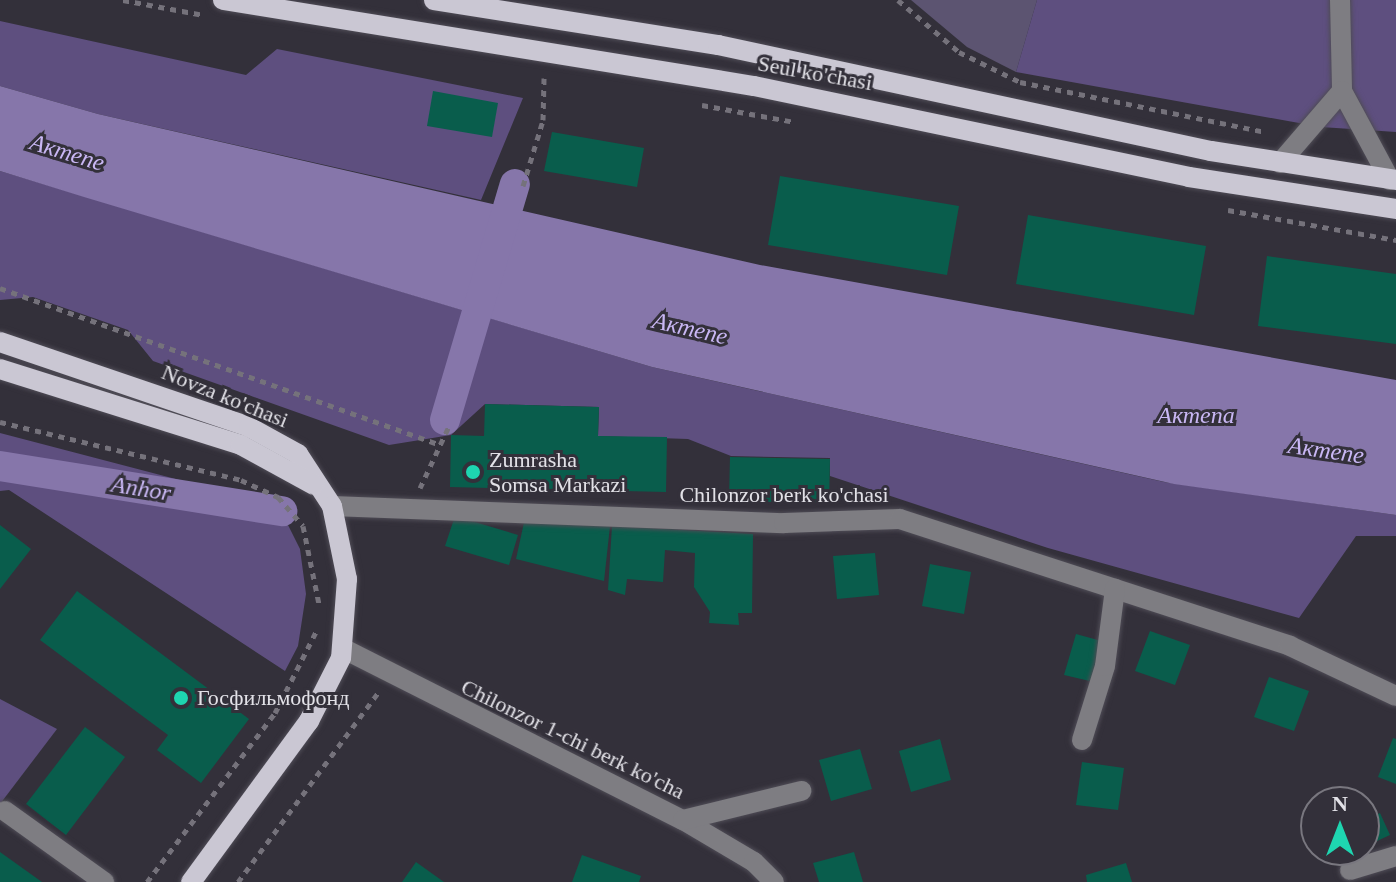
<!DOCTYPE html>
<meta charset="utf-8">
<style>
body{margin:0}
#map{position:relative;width:1396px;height:882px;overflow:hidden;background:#33303a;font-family:Georgia,serif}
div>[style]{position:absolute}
.green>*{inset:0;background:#5c5471}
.forest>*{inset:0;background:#5e4f7f}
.water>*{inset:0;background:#8676aa}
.canal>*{height:30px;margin:-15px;padding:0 15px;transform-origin:15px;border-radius:15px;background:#8676aa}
.building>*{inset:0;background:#095d4c}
.path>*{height:5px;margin-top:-2.5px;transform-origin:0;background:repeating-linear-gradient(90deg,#75727b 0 6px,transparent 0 12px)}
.roads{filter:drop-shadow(0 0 2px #4f4c56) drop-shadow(0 0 2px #4f4c56)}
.minor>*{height:20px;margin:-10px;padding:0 10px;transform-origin:10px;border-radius:10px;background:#7e7d82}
.major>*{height:20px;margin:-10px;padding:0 10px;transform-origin:10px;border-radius:10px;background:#cac7d3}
.dots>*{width:22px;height:22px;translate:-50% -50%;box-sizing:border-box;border:4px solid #33303a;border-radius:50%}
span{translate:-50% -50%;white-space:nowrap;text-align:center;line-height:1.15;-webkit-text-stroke:6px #33303a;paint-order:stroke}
.street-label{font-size:22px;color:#e2e1e7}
.poi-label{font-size:22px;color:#e2e1e7}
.left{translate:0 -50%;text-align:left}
.water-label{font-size:24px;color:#c9b7f4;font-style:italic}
.north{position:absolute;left:1300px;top:786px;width:80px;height:80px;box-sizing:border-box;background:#33303a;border:2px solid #79777f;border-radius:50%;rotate:0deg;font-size:22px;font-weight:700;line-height:32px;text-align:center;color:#e2e1e7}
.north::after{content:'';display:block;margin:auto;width:28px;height:36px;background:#1ed5b0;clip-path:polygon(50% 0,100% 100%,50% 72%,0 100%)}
</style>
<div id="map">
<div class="green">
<i style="clip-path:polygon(911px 0,1037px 0,1016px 72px,967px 47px)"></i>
</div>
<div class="forest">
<i style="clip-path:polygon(1037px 0,1396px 0,1396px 132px,1321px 127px,1016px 72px)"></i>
<i style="clip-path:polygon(0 21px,246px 75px,277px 49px,523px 98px,481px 200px,98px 114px,0 86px)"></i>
<i style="clip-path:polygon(0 171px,652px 367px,1164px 482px,1396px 515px,1396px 536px,1356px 536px,1299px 618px,1048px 548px,830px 476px,830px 458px,731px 456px,688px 439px,598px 436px,599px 407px,485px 404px,451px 435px,389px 445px,153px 361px,128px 330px,33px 297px,0 300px)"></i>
<i style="clip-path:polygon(0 433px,267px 503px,283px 515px,300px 549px,306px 594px,298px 646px,285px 671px,9px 490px,0 491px)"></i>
<i style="clip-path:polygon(0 699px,57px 729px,0 804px)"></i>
</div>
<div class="water">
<i style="clip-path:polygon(0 86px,98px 114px,760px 265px,1396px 380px,1396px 515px,1174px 484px,652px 367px,84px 197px,0 171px)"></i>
</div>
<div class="canal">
<i style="left:445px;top:420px;width:246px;rotate:-73.5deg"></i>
<i style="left:0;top:466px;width:286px;rotate:9.1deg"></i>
</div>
<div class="building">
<i style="clip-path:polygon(433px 91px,498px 103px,492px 137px,427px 126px)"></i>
<i style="clip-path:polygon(552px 132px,644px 148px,637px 187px,544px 171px)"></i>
<i style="clip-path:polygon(780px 176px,959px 206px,947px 275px,768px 245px)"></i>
<i style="clip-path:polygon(1028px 215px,1206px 246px,1194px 315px,1016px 284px)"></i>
<i style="clip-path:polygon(1267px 256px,1396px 274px,1396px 344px,1258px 326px)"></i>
<i style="clip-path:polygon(485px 404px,599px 407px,598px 436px,667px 437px,666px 492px,450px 487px,451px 435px,484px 436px)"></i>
<i style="clip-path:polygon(730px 457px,830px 459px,829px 503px,729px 501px)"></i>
<i style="clip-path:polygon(455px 516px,518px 535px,509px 565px,445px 546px)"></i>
<i style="clip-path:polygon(525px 518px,610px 526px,604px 581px,516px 559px)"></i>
<i style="clip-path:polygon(0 525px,31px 549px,0 589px)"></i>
<i style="clip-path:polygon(612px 526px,753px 534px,752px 613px,738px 613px,739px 625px,709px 623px,710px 612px,694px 587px,695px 553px,665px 550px,663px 582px,627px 579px,625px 595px,608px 590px)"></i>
<i style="clip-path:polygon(875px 553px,879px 595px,837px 599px,833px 556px)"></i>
<i style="clip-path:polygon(930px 564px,971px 572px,964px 614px,922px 606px)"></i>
<i style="clip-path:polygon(77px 591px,249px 719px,201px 783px,157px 750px,168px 735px,40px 640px)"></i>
<i style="clip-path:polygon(1150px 631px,1190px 645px,1175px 685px,1135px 671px)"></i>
<i style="clip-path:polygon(1076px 634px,1105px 642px,1094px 682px,1064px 675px)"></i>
<i style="clip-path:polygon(1269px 677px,1309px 691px,1294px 731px,1254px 717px)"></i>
<i style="clip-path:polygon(85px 727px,125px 757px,66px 835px,26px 804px)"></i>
<i style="clip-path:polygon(1393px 738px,1396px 739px,1396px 784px,1378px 777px)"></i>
<i style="clip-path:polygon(940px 739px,951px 780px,911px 792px,899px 751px)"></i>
<i style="clip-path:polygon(860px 749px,872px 789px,831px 801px,819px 760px)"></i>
<i style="clip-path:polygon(1082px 762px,1124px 768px,1118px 810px,1076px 805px)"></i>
<i style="clip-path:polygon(1380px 813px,1390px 835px,1364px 847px,1364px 821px)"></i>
<i style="clip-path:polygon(0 852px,42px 882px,0 882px)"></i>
<i style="clip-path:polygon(854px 852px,863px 882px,819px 882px,813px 863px)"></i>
<i style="clip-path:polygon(582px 855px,641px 876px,639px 882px,572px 882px)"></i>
<i style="clip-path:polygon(416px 862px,444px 882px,402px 882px)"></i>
<i style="clip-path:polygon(1126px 863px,1132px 882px,1087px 882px,1086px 875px)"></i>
</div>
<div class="path">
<i style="left:123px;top:0;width:82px;rotate:10.5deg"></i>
<i style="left:898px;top:0;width:80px;rotate:40.4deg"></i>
<i style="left:959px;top:52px;width:68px;rotate:26.2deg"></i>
<i style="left:1020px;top:82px;width:250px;rotate:11.5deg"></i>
<i style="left:702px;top:105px;width:95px;rotate:10.4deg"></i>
<i style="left:523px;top:186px;width:69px;rotate:-73.1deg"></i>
<i style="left:543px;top:120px;width:42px;rotate:-88.6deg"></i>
<i style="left:1228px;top:210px;width:171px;rotate:10.1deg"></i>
<i style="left:0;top:288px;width:463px;rotate:19.6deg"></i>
<i style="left:0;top:422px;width:248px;rotate:13.5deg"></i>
<i style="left:241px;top:480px;width:41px;rotate:24.7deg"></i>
<i style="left:278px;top:497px;width:38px;rotate:49deg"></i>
<i style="left:303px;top:526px;width:80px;rotate:78.4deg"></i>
<i style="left:420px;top:488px;width:71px;rotate:-64.9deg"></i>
<i style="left:147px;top:882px;width:212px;rotate:-52.9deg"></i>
<i style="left:275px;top:713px;width:93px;rotate:-63.2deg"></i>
<i style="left:238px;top:882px;width:239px;rotate:-53.5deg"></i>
</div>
<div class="roads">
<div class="minor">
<i style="left:1340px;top:0;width:91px;rotate:88.7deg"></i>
<i style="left:1342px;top:91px;width:101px;rotate:61.7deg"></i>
<i style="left:1280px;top:163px;width:95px;rotate:-49.3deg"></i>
<i style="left:332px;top:506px;width:452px;rotate:2.2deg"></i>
<i style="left:784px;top:523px;width:116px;rotate:-2deg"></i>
<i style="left:900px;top:519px;width:410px;rotate:18deg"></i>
<i style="left:1290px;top:646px;width:117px;rotate:25.3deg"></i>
<i style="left:344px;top:649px;width:380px;rotate:26.8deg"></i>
<i style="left:683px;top:820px;width:82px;rotate:30.6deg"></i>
<i style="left:754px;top:862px;width:28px;rotate:45deg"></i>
<i style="left:1082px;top:740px;width:77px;rotate:-72.7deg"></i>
<i style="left:1105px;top:666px;width:78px;rotate:-82.6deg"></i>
<i style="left:5px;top:811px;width:122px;rotate:35.6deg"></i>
<i style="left:683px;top:820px;width:122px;rotate:-13.8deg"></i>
<i style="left:1350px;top:870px;width:48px;rotate:-16.9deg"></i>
</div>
<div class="major">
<i style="left:223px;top:0;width:538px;rotate:9.2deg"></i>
<i style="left:754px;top:86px;width:444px;rotate:11.8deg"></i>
<i style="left:1189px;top:177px;width:209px;rotate:8.8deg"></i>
<i style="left:434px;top:0;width:288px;rotate:9deg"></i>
<i style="left:718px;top:45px;width:504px;rotate:12.13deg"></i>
<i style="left:1211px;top:151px;width:187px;rotate:8.9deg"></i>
<i style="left:0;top:342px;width:263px;rotate:18.8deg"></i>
<i style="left:249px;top:427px;width:56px;rotate:28.9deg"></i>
<i style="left:298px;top:454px;width:62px;rotate:56.8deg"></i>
<i style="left:332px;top:506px;width:75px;rotate:78.4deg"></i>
<i style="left:347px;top:579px;width:79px;rotate:94.3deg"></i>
<i style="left:341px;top:658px;width:71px;rotate:116.9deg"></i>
<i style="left:309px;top:721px;width:200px;rotate:126.2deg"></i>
<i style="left:0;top:369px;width:253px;rotate:17.5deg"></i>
<i style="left:241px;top:445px;width:83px;rotate:28.7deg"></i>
</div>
</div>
<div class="dots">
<i style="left:473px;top:472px;background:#1ed5b0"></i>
<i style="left:181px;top:698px;background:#1ed5b0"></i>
</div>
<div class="street-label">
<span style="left:815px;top:73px;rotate:10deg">Seul ko'chasi</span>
<span style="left:225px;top:396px;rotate:22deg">Novza ko'chasi</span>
<span style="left:784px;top:495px">Chilonzor berk ko'chasi</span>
<span style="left:573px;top:739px;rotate:26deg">Chilonzor 1-chi berk ko'cha</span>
</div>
<div class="poi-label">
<span class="left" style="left:489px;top:472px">Zumrasha<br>Somsa Markazi</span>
<span class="left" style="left:197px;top:698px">Госфильмофонд</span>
</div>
<div class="water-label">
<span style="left:67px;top:153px;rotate:17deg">Актепе</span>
<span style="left:690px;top:329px;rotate:13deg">Актепе</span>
<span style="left:1196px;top:416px">Актепа</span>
<span style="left:1326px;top:451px;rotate:8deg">Актепе</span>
<span style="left:141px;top:489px;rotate:9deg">Anhor</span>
</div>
<div class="north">N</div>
</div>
